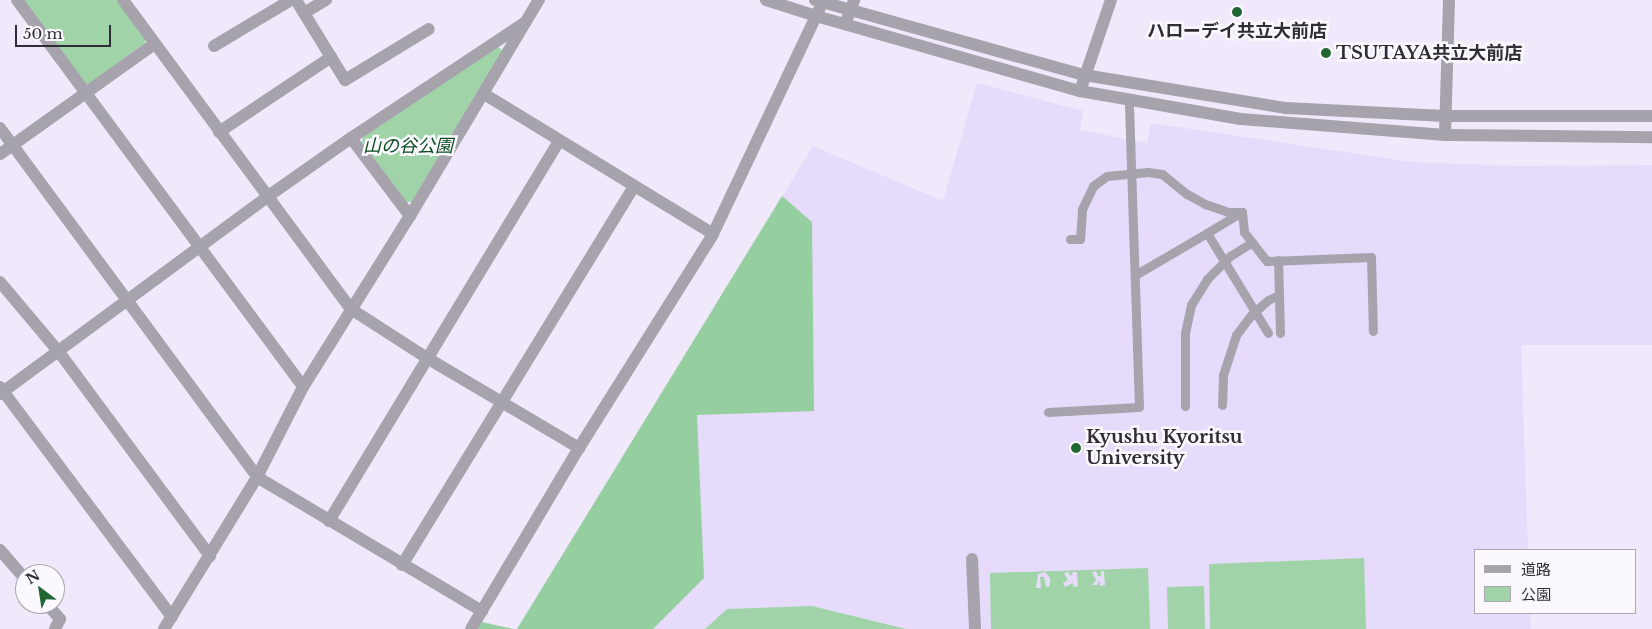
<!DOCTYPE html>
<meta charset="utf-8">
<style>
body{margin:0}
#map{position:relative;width:1652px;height:629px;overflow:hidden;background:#f0e9fc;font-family:"Libre Baskerville","Noto Sans JP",serif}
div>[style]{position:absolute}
.built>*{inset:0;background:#e6dbfa}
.green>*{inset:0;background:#a0d4a8}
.forest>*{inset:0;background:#96cf9f}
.pedestrian>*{height:9px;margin:-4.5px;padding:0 4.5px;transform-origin:4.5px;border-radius:4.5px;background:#a6a3ad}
.minor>*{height:12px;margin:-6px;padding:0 6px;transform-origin:6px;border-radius:6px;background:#a6a3ad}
.tertiary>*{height:12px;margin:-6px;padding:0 6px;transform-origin:6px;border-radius:6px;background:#a6a3ad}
.dots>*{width:14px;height:14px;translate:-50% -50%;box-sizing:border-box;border:2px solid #fbf9fe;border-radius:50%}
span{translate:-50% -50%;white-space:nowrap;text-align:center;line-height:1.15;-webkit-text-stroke:5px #fbf9fe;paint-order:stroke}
.poi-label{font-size:18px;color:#302d36;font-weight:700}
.left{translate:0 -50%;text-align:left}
.park-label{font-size:18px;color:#094b1f;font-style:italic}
.legend{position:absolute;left:1474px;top:549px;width:162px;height:65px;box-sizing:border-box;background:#fbf9fe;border:1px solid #aaa7ae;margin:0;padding:6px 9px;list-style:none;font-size:15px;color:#302d36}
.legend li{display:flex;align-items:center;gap:10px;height:25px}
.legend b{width:25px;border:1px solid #aaa7ae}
.north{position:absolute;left:15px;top:564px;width:50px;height:50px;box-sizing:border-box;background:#fbf9fe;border:1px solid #aaa7ae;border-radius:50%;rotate:329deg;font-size:14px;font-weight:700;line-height:20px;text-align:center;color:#302d36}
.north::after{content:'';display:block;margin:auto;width:18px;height:22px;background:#206733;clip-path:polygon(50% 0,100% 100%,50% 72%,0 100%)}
.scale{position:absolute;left:15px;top:25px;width:96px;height:22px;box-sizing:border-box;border:2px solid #302d36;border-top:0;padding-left:6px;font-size:15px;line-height:18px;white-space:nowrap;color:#302d36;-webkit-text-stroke:4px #fbf9fe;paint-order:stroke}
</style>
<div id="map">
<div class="built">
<i style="clip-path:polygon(977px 83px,1083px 111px,1080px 130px,1147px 143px,1151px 123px,1412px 162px,1515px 166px,1652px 165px,1652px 345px,1521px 345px,1528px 550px,1476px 550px,1476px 613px,1530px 613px,1531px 629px,517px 629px,813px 146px,943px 201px)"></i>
</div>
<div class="green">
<i style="clip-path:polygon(23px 0,117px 0,145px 39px,145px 43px,87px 85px)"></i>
<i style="clip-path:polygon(497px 46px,502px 50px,412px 202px,405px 202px,362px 143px,363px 136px)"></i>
<i style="clip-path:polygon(1364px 558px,1366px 629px,1210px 629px,1209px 564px)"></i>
<i style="clip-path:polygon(evenodd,1148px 568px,1150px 629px,991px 629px,990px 573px,1148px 568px,1096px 571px,1098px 576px,1101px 576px,1101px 571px,1104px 571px,1105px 585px,1100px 586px,1100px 581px,1097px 585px,1092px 585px,1096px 580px,1092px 572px,1096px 571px,1148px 568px,1045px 572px,1050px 578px,1050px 586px,1046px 587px,1044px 577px,1040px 577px,1041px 588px,1036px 588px,1038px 574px,1045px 572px,1148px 568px,1068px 572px,1071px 576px,1073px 572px,1077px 572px,1078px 586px,1073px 587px,1073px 583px,1065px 587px,1063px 583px,1068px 580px,1064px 573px,1068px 572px)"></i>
<i style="clip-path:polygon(1204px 586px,1205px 629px,1168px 629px,1167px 587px)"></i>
<i style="clip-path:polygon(812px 606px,906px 629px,705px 629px,727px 609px)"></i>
</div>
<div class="forest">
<i style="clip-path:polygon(782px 196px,812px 222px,814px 411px,697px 415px,704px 578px,653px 629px,517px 629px)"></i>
<i style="clip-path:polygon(482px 622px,514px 629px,478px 629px)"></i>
</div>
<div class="pedestrian">
<i style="left:1240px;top:213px;width:39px;rotate:149deg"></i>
<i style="left:1207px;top:233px;width:117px;rotate:58.6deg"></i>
<i style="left:1070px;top:239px;width:10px"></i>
<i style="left:1080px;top:239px;width:30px;rotate:-86deg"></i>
<i style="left:1082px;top:209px;width:25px;rotate:-64deg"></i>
<i style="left:1093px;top:186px;width:17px;rotate:-36deg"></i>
<i style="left:1107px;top:176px;width:41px;rotate:-5.6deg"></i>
<i style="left:1148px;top:172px;width:14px;rotate:8deg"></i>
<i style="left:1162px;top:174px;width:32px;rotate:39deg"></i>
<i style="left:1187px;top:194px;width:21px;rotate:29deg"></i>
<i style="left:1205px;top:204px;width:24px;rotate:19deg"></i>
<i style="left:1228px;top:212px;width:14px"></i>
<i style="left:1242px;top:212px;width:20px;rotate:84deg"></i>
<i style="left:1244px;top:232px;width:37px;rotate:52deg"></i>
<i style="left:1267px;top:261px;width:104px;rotate:-2.2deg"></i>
<i style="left:1371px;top:257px;width:74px;rotate:88.5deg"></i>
<i style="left:1278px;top:260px;width:73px;rotate:88.4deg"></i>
<i style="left:1135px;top:275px;width:83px;rotate:-30.3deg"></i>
<i style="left:1222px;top:405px;width:30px;rotate:-88deg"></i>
<i style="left:1223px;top:375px;width:42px;rotate:-72deg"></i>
<i style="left:1236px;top:335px;width:26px;rotate:-53deg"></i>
<i style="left:1252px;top:314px;width:21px;rotate:-41deg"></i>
<i style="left:1268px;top:300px;width:12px;rotate:-24deg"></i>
<i style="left:1185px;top:406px;width:73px;rotate:-90deg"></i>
<i style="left:1185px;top:333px;width:29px;rotate:-78deg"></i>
<i style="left:1191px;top:305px;width:31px;rotate:-58deg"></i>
<i style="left:1207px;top:279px;width:33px;rotate:-45deg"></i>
<i style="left:1230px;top:256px;width:26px;rotate:-32deg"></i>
<i style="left:1048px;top:412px;width:91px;rotate:-3.1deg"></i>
<i style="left:1139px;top:407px;width:308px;rotate:-91.9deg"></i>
</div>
<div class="minor">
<i style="left:17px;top:0;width:481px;rotate:53.5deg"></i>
<i style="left:123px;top:0;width:384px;rotate:53.6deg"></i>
<i style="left:351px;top:309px;width:90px;rotate:32.8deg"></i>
<i style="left:427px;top:358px;width:177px;rotate:30.6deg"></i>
<i style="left:296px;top:0;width:94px;rotate:58.5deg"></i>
<i style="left:345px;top:80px;width:98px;rotate:-31.3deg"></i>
<i style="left:304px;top:13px;width:26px;rotate:-31deg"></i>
<i style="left:845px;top:24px;width:26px;rotate:-69deg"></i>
<i style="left:214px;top:46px;width:90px;rotate:-30.9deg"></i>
<i style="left:1080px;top:91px;width:96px;rotate:-71.2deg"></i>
<i style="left:484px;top:94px;width:268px;rotate:31.4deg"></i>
<i style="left:0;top:128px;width:433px;rotate:53.6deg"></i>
<i style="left:257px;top:477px;width:262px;rotate:30.8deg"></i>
<i style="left:219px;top:132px;width:135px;rotate:-33.8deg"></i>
<i style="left:1445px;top:135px;width:135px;rotate:-88.3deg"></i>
<i style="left:351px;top:138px;width:98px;rotate:52.9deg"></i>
<i style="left:0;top:154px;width:189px;rotate:-35.5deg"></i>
<i style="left:0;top:282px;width:92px;rotate:49.9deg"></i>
<i style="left:59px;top:352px;width:254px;rotate:53.5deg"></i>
<i style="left:0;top:387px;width:287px;rotate:53.2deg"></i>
<i style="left:0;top:394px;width:332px;rotate:-36.4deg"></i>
<i style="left:267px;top:197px;width:103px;rotate:-35.1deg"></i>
<i style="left:351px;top:138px;width:208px;rotate:-33.6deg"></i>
<i style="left:329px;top:521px;width:444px;rotate:-58.8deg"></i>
<i style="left:0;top:550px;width:38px;rotate:49deg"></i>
<i style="left:972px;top:559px;width:70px;rotate:87.5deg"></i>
<i style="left:402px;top:565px;width:444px;rotate:-58.5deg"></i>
<i style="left:47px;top:604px;width:20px;rotate:49deg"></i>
<i style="left:60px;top:619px;width:11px;rotate:117deg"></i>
<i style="left:164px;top:629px;width:178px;rotate:-58.5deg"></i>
<i style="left:257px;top:477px;width:101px;rotate:-62.9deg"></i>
<i style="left:303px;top:387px;width:202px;rotate:-58deg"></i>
<i style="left:410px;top:216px;width:252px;rotate:-59.2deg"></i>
<i style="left:471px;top:629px;width:211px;rotate:-59.2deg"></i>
<i style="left:579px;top:448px;width:252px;rotate:-57.9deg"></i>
<i style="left:713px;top:234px;width:255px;rotate:-64.7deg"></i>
</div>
<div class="tertiary">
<i style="left:766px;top:0;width:52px;rotate:17.7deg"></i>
<i style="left:816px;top:16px;width:274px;rotate:15.9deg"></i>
<i style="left:1080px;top:91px;width:163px;rotate:9.9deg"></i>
<i style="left:1241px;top:119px;width:205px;rotate:4.5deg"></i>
<i style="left:1445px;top:135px;width:207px;rotate:0.6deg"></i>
<i style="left:815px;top:0;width:279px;rotate:15.6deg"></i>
<i style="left:1084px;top:75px;width:205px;rotate:9.3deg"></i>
<i style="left:1286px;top:108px;width:159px;rotate:2.9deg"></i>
<i style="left:1445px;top:116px;width:207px"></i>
</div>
<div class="dots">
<i style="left:1237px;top:12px;background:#206733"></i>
<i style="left:1326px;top:53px;background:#206733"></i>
<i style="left:1076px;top:448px;background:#206733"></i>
</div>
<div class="poi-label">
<span style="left:1237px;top:31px">ハローデイ共立大前店</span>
<span class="left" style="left:1336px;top:53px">TSUTAYA共立大前店</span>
<span class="left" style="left:1086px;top:448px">Kyushu Kyoritsu<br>University</span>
</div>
<div class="park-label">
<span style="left:408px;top:146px">山の谷公園</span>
</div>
<ul class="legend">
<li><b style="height:6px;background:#a6a3ad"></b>道路</li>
<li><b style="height:14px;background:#a0d4a8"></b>公園</li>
</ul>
<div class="north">N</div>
<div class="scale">50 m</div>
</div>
